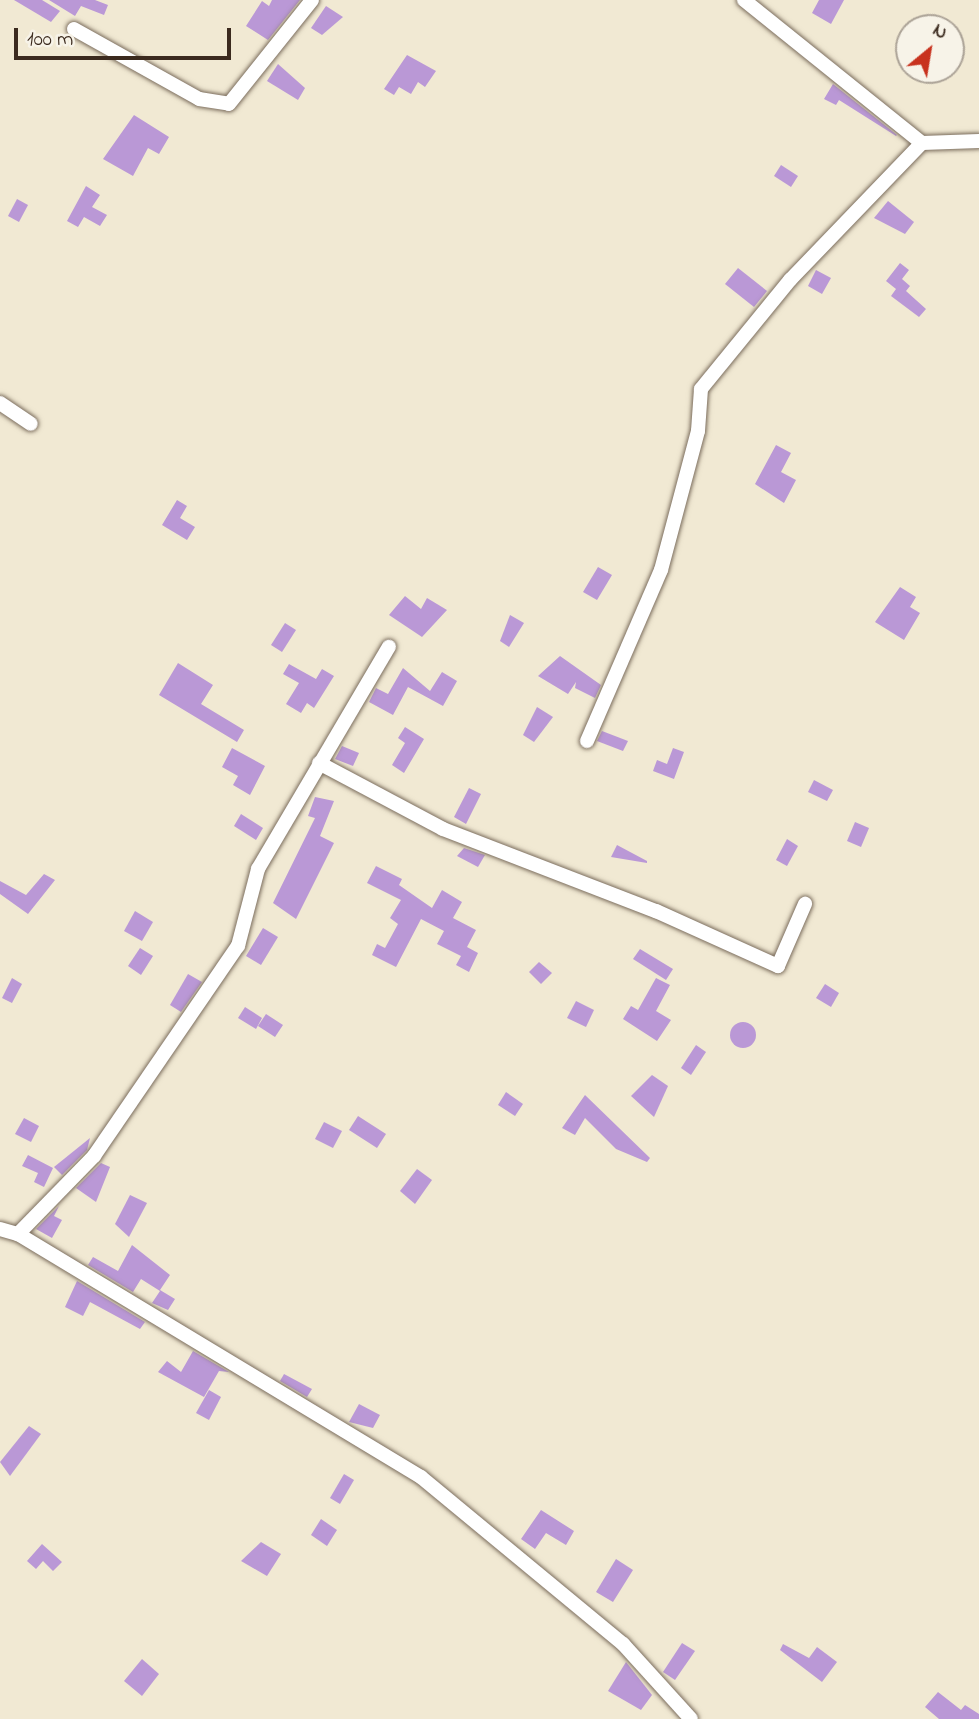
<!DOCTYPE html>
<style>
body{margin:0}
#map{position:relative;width:979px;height:1719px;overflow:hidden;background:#f1e9d3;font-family:"Indie Flower",sans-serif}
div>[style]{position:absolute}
.building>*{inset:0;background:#ba98d6}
.round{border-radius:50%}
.roads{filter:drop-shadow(0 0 2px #7b6d5d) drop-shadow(0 0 2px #7b6d5d)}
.minor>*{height:14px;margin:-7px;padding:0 7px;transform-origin:7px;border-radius:7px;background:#fff}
span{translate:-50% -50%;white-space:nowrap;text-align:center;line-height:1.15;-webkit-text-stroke:5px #f7f3e8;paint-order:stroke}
.north{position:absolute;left:895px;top:14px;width:70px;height:70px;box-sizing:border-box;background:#f7f3e8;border:2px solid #aca397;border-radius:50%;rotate:30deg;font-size:19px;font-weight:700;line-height:28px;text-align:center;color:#3b2a1e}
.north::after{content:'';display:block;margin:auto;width:24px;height:32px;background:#c8321e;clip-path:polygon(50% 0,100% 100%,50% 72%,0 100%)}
.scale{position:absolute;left:14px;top:28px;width:217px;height:32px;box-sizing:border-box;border:4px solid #3b2a1e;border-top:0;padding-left:9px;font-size:21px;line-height:24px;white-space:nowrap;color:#3b2a1e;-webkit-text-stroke:5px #f7f3e8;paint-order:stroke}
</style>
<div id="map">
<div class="building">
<i style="clip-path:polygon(14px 0,42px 0,60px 11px,51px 22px)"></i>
<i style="clip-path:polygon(49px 0,95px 0,108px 5px,104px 15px,81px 6px,75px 16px)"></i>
<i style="clip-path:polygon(272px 0,300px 0,268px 40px,246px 26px,262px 1px,269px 6px)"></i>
<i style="clip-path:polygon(819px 0,844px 0,831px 24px,812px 13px)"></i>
<i style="clip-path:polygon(326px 6px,343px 17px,322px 35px,311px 28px)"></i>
<i style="clip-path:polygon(407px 55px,436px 71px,425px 87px,418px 82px,411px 94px,399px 87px,394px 95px,384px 89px)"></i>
<i style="clip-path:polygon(278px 64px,305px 88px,298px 100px,267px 81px)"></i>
<i style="clip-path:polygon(833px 84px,897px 135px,896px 136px,839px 100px,836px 105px,824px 99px)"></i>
<i style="clip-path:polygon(134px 115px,169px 137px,159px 154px,148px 148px,133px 176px,103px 159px)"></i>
<i style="clip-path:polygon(781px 165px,798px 176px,791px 187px,774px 176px)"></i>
<i style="clip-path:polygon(86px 186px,100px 195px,92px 207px,107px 215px,100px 226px,84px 217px,78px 227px,67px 221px)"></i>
<i style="clip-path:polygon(17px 199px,28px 205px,19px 222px,8px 216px)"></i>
<i style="clip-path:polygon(888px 201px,914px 222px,905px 234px,874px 218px)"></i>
<i style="clip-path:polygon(900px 263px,909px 270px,902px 279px,910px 286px,906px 291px,926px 309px,919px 317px,891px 296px,896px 289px,886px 281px)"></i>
<i style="clip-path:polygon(738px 268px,767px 291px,754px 307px,725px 284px)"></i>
<i style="clip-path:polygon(816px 270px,831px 278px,822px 294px,808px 286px)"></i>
<i style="clip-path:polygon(776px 445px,791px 453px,781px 472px,796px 480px,784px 503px,755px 484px)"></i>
<i style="clip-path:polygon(177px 500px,187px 506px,180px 518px,195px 527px,187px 540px,162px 525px)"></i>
<i style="clip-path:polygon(598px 567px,612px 575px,597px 600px,583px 592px)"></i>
<i style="clip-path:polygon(900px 587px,916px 597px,910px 607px,920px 613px,904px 640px,875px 622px)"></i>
<i style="clip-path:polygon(405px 596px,421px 609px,427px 598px,447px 610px,422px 637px,389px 615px)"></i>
<i style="clip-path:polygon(510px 615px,524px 623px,509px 647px,500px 641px)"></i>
<i style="clip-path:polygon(285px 623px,296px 630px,282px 652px,271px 645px)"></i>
<i style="clip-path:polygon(560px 656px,601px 685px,595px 698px,575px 688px,576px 682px,568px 694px,538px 676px)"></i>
<i style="clip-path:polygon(178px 663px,213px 685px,201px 704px,244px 730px,237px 742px,159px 695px)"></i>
<i style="clip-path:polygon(289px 664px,316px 679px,322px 669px,334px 676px,314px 708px,307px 703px,301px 713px,286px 704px,299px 683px,283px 674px)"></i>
<i style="clip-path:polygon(403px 668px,430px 691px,442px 672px,457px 681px,443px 706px,408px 687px,393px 715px,369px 702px,376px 688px,388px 694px)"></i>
<i style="clip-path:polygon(537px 707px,553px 717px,534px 742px,523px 735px)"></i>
<i style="clip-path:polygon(405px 727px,424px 739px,404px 773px,392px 765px,405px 743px,398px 738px)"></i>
<i style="clip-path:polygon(602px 731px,628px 741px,623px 751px,597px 741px)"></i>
<i style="clip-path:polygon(342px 746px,359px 753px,353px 766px,335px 759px)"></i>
<i style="clip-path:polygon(232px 748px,265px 766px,250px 795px,233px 785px,238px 776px,222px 767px)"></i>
<i style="clip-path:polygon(673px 748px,684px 752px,674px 779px,653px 771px,657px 760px,667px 764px)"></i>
<i style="clip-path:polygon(814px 780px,833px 790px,827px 801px,808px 792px)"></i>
<i style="clip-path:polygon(469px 788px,481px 794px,466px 824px,454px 817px)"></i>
<i style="clip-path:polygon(315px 797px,334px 801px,320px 836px,334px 843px,296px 919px,273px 903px,315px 818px,308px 816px)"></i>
<i style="clip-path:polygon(241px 814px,263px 828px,256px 840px,234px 826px)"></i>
<i style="clip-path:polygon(855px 822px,869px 828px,861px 847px,847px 841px)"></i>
<i style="clip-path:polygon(787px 839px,798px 846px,787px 866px,776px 860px)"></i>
<i style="clip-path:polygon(617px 845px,647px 861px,647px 863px,611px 857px)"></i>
<i style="clip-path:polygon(464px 848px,485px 855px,478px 867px,457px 856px)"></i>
<i style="clip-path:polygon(376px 866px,402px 879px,399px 885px,432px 908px,442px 890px,462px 902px,453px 918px,476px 930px,467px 947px,478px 953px,469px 972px,456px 965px,461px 956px,437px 944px,444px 931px,421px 919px,396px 967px,372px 955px,377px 944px,385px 948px,398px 924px,390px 918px,401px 900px,367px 883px)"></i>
<i style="clip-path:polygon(44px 874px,55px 880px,28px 914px,0 894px,0 881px,26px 895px)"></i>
<i style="clip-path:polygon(135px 911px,153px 922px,142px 941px,124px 931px)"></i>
<i style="clip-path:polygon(263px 928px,278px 937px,261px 965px,246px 956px)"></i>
<i style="clip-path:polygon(140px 948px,153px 956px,141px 975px,128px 966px)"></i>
<i style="clip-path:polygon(640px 949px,673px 969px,666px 980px,633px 959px)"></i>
<i style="clip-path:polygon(539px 962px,552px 973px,541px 984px,529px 972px)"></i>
<i style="clip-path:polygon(188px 974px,202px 982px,181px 1012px,170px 1005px)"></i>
<i style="clip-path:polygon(12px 978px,22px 984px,12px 1003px,2px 998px)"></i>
<i style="clip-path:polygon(656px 978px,670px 985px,656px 1011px,671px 1020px,657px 1041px,623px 1019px,631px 1006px,638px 1010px)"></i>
<i style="clip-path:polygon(825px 984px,839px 993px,831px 1007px,816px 998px)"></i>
<i style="clip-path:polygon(576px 1001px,594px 1010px,586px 1027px,567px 1018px)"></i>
<i style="clip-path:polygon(245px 1007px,262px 1018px,256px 1029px,238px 1018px)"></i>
<i style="clip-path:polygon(266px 1014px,283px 1025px,275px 1037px,258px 1026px)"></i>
<i class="round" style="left:730px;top:1022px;width:26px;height:26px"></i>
<i style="clip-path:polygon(696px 1045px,706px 1052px,691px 1075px,681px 1068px)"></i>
<i style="clip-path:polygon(652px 1075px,668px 1086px,654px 1117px,631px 1096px)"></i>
<i style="clip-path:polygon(506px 1092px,523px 1104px,515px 1116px,498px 1105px)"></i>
<i style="clip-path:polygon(585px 1095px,650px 1158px,647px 1162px,616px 1149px,585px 1118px,575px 1135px,562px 1128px)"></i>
<i style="clip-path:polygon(358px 1116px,386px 1134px,377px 1148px,349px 1130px)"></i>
<i style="clip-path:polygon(24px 1118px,39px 1126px,31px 1142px,15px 1134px)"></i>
<i style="clip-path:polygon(324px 1122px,342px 1131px,333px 1148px,315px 1139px)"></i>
<i style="clip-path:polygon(90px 1138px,87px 1150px,62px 1175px,54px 1167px)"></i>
<i style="clip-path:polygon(28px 1155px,53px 1168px,44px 1187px,34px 1182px,38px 1173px,22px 1166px)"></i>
<i style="clip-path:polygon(101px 1163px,110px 1167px,96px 1202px,76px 1188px)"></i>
<i style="clip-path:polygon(417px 1169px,432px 1180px,415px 1204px,400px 1191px)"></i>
<i style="clip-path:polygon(130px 1195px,147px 1203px,129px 1237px,115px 1224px)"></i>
<i style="clip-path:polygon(59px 1206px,54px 1216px,62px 1220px,52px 1238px,36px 1229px)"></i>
<i style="clip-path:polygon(132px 1245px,170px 1275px,160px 1290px,175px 1299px,168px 1310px,152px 1303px,160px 1291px,141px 1279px,133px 1292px,88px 1265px,93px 1257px,118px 1271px)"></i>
<i style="clip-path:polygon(77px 1281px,145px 1322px,140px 1329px,90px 1302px,83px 1316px,65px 1307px)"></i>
<i style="clip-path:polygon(193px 1351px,229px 1372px,219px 1371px,204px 1397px,158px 1372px,167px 1361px,181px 1372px)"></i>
<i style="clip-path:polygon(284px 1374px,312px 1389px,307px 1397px,280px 1381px)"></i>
<i style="clip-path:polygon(209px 1390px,221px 1397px,209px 1420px,196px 1413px)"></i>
<i style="clip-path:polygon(359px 1404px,380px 1415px,373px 1428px,349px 1422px)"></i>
<i style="clip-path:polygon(29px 1426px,41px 1434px,10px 1476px,0 1462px)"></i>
<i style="clip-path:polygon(344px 1474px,354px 1480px,340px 1504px,330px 1498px)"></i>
<i style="clip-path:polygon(541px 1510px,574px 1531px,566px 1545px,546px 1533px,535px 1549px,521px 1539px)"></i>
<i style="clip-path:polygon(321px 1519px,337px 1530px,327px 1546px,311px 1535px)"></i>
<i style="clip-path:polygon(261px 1542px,281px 1554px,267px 1576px,241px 1561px)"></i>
<i style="clip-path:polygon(42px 1544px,62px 1562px,53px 1571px,43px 1561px,36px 1569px,27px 1561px)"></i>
<i style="clip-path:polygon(616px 1559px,633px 1570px,613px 1602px,596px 1592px)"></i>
<i style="clip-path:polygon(682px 1643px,695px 1651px,675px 1680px,663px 1672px)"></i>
<i style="clip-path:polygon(783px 1644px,809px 1658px,817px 1647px,837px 1662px,822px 1682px,780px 1650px)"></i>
<i style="clip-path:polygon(142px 1659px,159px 1674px,142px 1696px,124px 1681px)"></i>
<i style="clip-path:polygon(626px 1662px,652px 1695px,641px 1710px,608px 1691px)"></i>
<i style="clip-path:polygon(938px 1692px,961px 1710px,965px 1705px,979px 1714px,979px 1719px,939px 1719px,925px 1707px)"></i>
</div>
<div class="roads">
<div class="minor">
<i style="left:744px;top:0;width:228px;rotate:38.8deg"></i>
<i style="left:74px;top:29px;width:143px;rotate:29.2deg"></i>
<i style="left:199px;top:99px;width:30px;rotate:9deg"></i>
<i style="left:229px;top:104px;width:133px;rotate:-51.4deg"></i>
<i style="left:0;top:403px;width:37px;rotate:34deg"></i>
<i style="left:587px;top:741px;width:186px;rotate:-66.6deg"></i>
<i style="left:661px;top:570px;width:144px;rotate:-75.1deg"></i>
<i style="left:698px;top:431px;width:42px;rotate:-85.9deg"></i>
<i style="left:701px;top:389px;width:141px;rotate:-50.8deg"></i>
<i style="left:790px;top:280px;width:190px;rotate:-46.1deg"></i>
<i style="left:922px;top:143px;width:57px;rotate:-2deg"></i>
<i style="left:319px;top:763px;width:140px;rotate:28deg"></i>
<i style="left:443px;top:829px;width:228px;rotate:21.1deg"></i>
<i style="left:656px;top:911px;width:134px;rotate:24.3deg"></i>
<i style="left:778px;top:966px;width:68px;rotate:-66.5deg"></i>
<i style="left:0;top:1229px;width:19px;rotate:16deg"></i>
<i style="left:18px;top:1234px;width:471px;rotate:31.1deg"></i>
<i style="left:421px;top:1477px;width:262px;rotate:39.6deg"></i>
<i style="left:623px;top:1644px;width:101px;rotate:47.8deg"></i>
<i style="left:18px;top:1234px;width:109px;rotate:-45.7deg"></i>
<i style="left:94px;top:1156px;width:255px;rotate:-55.6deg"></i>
<i style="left:238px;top:946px;width:80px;rotate:-75.4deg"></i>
<i style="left:258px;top:869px;width:258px;rotate:-59.5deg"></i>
</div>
</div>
<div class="north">N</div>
<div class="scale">100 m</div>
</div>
